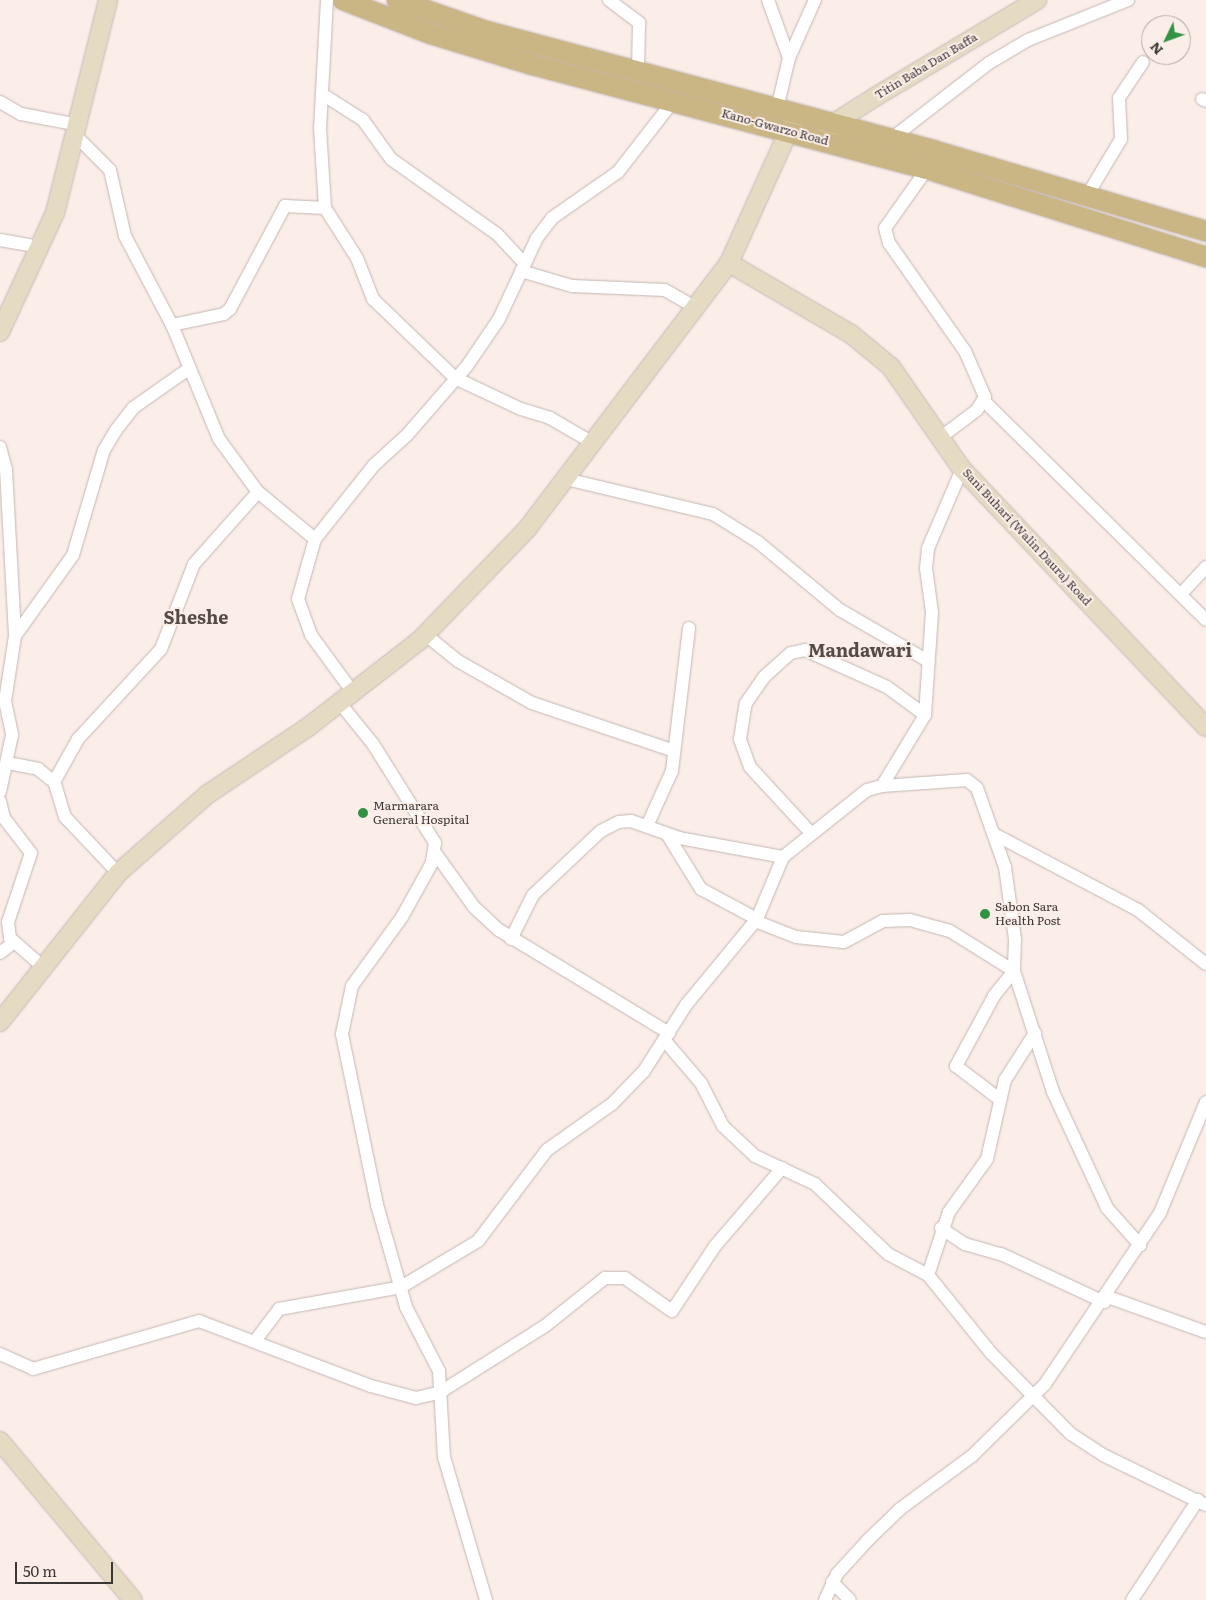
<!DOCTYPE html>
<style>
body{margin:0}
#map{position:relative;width:1206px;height:1600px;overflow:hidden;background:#fbeee9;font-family:Literata,serif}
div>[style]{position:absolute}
.roads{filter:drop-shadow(0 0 1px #c3b7b3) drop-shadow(0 0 1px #c3b7b3)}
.street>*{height:12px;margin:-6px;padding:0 6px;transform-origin:6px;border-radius:6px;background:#fff}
.secondary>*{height:18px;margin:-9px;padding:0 9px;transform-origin:9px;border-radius:9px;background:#e4dbc2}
.primary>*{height:20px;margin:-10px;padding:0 10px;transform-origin:10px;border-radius:10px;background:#cab684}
.dots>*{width:14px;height:14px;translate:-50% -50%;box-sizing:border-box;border:2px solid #fbeee9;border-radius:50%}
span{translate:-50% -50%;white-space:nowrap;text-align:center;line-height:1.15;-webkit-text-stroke:4px #fbeee9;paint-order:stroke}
.street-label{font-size:12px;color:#3c3735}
.poi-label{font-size:12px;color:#3c3735}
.left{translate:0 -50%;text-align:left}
.district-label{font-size:18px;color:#544a46;font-weight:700}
.north{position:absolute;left:1141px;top:15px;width:50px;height:50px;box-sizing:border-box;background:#fbeee9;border:1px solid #afa5a1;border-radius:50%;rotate:228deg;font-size:14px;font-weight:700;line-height:20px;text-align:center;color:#3c3735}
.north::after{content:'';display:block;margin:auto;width:18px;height:22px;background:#349245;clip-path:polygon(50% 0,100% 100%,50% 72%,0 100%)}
.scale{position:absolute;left:15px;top:1562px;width:98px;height:22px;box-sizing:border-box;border:2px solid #3c3735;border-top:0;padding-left:6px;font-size:15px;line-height:18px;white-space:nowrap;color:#3c3735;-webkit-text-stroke:4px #fbeee9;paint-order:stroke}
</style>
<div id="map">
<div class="roads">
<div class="street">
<i style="left:327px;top:0;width:128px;rotate:93.1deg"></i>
<i style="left:320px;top:128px;width:80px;rotate:86.4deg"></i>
<i style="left:325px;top:208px;width:59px;rotate:57.4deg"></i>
<i style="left:357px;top:258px;width:44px;rotate:68.7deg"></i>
<i style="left:373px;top:299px;width:114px;rotate:43.9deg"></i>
<i style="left:455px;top:378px;width:73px;rotate:25.2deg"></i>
<i style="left:521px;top:409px;width:30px;rotate:17deg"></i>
<i style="left:550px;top:418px;width:50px;rotate:30.2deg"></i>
<i style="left:609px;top:0;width:38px;rotate:37deg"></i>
<i style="left:639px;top:23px;width:47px;rotate:91.2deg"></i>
<i style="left:768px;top:0;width:62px;rotate:70.1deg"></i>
<i style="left:322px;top:94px;width:49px;rotate:32.4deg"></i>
<i style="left:363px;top:120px;width:48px;rotate:54.3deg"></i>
<i style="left:391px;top:159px;width:130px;rotate:35.3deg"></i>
<i style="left:497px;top:234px;width:40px;rotate:47deg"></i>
<i style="left:1202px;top:99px;width:4px;rotate:27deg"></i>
<i style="left:0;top:102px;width:24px;rotate:30deg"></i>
<i style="left:21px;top:114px;width:60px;rotate:10.6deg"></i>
<i style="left:777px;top:109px;width:52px;rotate:-76.8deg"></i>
<i style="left:789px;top:58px;width:64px;rotate:-65.9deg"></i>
<i style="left:77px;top:137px;width:47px;rotate:45deg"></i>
<i style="left:110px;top:170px;width:68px;rotate:77.2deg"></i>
<i style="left:125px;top:236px;width:101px;rotate:62.2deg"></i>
<i style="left:172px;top:325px;width:123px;rotate:67.6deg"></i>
<i style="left:219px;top:439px;width:66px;rotate:53.7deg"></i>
<i style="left:258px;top:492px;width:74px;rotate:39.5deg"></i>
<i style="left:315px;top:539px;width:62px;rotate:105.8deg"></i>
<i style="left:298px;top:599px;width:38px;rotate:70deg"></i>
<i style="left:311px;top:635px;width:69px;rotate:53.8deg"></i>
<i style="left:891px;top:139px;width:124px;rotate:-37.8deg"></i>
<i style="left:989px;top:63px;width:45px;rotate:-30.5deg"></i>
<i style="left:1028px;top:40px;width:108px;rotate:-21.8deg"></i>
<i style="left:927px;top:169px;width:72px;rotate:125.4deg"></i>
<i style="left:885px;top:228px;width:16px;rotate:75deg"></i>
<i style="left:889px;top:243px;width:132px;rotate:54.9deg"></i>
<i style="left:965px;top:351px;width:50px;rotate:66.5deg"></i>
<i style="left:985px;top:397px;width:15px;rotate:122deg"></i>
<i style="left:977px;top:410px;width:45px;rotate:143.1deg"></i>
<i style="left:1088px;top:194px;width:64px;rotate:-59deg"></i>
<i style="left:1121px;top:139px;width:41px;rotate:-92.8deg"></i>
<i style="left:1119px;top:98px;width:43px;rotate:-56.3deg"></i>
<i style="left:0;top:240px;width:40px;rotate:10deg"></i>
<i style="left:521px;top:271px;width:53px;rotate:16.4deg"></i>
<i style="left:572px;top:286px;width:93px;rotate:2.5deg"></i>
<i style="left:665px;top:290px;width:36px;rotate:30deg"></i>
<i style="left:172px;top:325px;width:53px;rotate:-11.9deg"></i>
<i style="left:224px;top:314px;width:8px;rotate:-40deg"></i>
<i style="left:230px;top:309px;width:117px;rotate:-61.9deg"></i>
<i style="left:285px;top:206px;width:40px;rotate:2.9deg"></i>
<i style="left:985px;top:402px;width:310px;rotate:44.6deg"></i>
<i style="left:0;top:447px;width:23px;rotate:75deg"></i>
<i style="left:6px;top:469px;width:167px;rotate:86.9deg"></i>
<i style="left:15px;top:636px;width:66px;rotate:98.7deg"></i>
<i style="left:5px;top:701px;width:35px;rotate:78deg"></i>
<i style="left:12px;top:735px;width:58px;rotate:101.9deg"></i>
<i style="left:566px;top:479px;width:151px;rotate:13.4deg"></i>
<i style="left:713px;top:514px;width:53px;rotate:31.9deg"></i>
<i style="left:758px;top:542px;width:107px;rotate:39.7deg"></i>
<i style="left:840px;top:610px;width:102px;rotate:30.1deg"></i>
<i style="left:315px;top:539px;width:95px;rotate:-51.4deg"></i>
<i style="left:374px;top:465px;width:45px;rotate:-42.3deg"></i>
<i style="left:407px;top:435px;width:91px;rotate:-49deg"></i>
<i style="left:467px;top:366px;width:57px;rotate:-55.8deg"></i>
<i style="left:499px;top:319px;width:89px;rotate:-64.9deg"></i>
<i style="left:537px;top:238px;width:25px;rotate:-53deg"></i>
<i style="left:552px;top:218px;width:80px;rotate:-34.9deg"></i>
<i style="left:618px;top:172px;width:91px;rotate:-52.1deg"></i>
<i style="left:1181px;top:594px;width:37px;rotate:-47deg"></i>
<i style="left:426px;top:635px;width:41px;rotate:39.1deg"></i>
<i style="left:458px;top:661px;width:85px;rotate:29.6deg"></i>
<i style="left:532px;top:703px;width:148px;rotate:18.6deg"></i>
<i style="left:15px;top:636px;width:100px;rotate:-54.4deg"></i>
<i style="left:73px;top:555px;width:109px;rotate:-73.6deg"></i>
<i style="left:104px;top:450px;width:23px;rotate:-59deg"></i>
<i style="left:116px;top:430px;width:28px;rotate:-52deg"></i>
<i style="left:133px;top:408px;width:66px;rotate:-35.1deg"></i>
<i style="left:339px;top:702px;width:54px;rotate:51deg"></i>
<i style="left:373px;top:744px;width:117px;rotate:57.9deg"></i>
<i style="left:435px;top:843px;width:20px;rotate:99deg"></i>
<i style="left:432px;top:863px;width:62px;rotate:119.1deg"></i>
<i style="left:402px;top:917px;width:85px;rotate:125.9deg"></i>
<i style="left:352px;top:986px;width:49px;rotate:101.8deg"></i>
<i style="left:342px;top:1034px;width:175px;rotate:78.4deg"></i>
<i style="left:377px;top:1205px;width:106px;rotate:74.1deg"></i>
<i style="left:406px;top:1307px;width:72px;rotate:62.7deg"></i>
<i style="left:439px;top:1371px;width:86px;rotate:86.7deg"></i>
<i style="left:444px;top:1457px;width:149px;rotate:73.6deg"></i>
<i style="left:8px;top:763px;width:31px;rotate:11deg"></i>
<i style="left:38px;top:769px;width:21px;rotate:39deg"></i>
<i style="left:882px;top:786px;width:83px;rotate:-58.8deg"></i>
<i style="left:925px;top:715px;width:103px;rotate:-86.1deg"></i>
<i style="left:932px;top:612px;width:44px;rotate:-97.8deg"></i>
<i style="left:926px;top:568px;width:20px;rotate:-84deg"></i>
<i style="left:928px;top:548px;width:86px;rotate:-66.7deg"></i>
<i style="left:0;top:801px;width:17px;rotate:77deg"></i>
<i style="left:4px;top:818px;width:44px;rotate:52.4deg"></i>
<i style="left:31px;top:853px;width:73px;rotate:108.4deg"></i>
<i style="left:8px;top:922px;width:16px;rotate:83deg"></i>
<i style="left:10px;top:938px;width:44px;rotate:41.3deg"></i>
<i style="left:647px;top:826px;width:60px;rotate:-65.6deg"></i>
<i style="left:672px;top:771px;width:144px;rotate:-83.2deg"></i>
<i style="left:810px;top:832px;width:88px;rotate:-132.7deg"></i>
<i style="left:750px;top:767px;width:30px;rotate:-110deg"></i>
<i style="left:740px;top:739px;width:36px;rotate:-81deg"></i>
<i style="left:746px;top:703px;width:32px;rotate:-55deg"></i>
<i style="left:764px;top:677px;width:36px;rotate:-42deg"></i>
<i style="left:791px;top:653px;width:14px;rotate:-12deg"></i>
<i style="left:805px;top:650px;width:90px;rotate:24.3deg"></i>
<i style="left:887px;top:687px;width:47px;rotate:36.4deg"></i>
<i style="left:667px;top:834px;width:65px;rotate:58.3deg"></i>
<i style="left:701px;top:889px;width:64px;rotate:28.2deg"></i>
<i style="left:994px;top:834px;width:163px;rotate:27.8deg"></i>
<i style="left:1138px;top:910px;width:87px;rotate:38.5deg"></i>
<i style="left:436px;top:854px;width:65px;rotate:54.4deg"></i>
<i style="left:474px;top:907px;width:34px;rotate:43deg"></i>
<i style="left:499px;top:930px;width:199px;rotate:31.2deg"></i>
<i style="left:118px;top:873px;width:77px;rotate:-133.4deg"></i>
<i style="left:65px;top:817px;width:37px;rotate:-107deg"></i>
<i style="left:54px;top:782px;width:49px;rotate:-60.8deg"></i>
<i style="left:78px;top:739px;width:122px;rotate:-47.3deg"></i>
<i style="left:161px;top:649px;width:91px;rotate:-68.8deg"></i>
<i style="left:194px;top:564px;width:96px;rotate:-48.4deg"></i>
<i style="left:755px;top:921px;width:44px;rotate:21.3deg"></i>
<i style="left:796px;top:937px;width:48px;rotate:5.9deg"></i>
<i style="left:844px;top:942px;width:44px;rotate:-28.3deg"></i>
<i style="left:883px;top:921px;width:27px;rotate:-2deg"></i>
<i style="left:910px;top:920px;width:41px;rotate:15.4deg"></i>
<i style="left:950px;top:931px;width:75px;rotate:32deg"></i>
<i style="left:1014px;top:971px;width:32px;rotate:129deg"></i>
<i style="left:994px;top:996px;width:80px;rotate:118.5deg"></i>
<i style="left:956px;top:1066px;width:53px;rotate:37.3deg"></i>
<i style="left:511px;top:939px;width:49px;rotate:-63.4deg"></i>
<i style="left:533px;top:895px;width:93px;rotate:-43.3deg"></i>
<i style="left:601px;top:831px;width:20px;rotate:-27deg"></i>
<i style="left:619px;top:822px;width:12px;rotate:-5deg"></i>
<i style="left:631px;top:821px;width:51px;rotate:19.5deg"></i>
<i style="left:679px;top:838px;width:106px;rotate:10.4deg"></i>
<i style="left:0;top:953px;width:16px;rotate:-38deg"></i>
<i style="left:666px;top:1042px;width:54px;rotate:49.5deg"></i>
<i style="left:701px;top:1083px;width:48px;rotate:62.9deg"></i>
<i style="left:723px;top:1126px;width:44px;rotate:43.2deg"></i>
<i style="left:755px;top:1156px;width:66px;rotate:25deg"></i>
<i style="left:815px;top:1184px;width:101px;rotate:43.8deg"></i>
<i style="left:888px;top:1254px;width:45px;rotate:27.7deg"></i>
<i style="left:928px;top:1275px;width:100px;rotate:51.1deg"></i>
<i style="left:991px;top:1353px;width:114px;rotate:45.4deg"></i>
<i style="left:1071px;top:1434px;width:38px;rotate:33deg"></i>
<i style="left:1103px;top:1455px;width:114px;rotate:25.9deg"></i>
<i style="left:941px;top:1228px;width:29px;rotate:34deg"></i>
<i style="left:965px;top:1244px;width:37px;rotate:16deg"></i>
<i style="left:1001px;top:1254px;width:114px;rotate:25deg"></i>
<i style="left:928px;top:1275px;width:66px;rotate:-71.6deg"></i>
<i style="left:949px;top:1212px;width:65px;rotate:-54.4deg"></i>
<i style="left:987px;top:1159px;width:81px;rotate:-77.2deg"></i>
<i style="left:1005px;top:1080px;width:56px;rotate:-57.4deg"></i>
<i style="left:1108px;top:1297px;width:104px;rotate:19.7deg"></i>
<i style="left:255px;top:1341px;width:40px;rotate:-53deg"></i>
<i style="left:279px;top:1309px;width:124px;rotate:-10.2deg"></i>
<i style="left:401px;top:1287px;width:90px;rotate:-30.9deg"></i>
<i style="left:478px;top:1241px;width:114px;rotate:-52.8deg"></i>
<i style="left:547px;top:1150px;width:80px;rotate:-35.3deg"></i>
<i style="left:612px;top:1104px;width:46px;rotate:-45.9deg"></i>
<i style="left:644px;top:1071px;width:78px;rotate:-57.5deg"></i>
<i style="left:686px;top:1005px;width:112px;rotate:-50.5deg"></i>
<i style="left:757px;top:919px;width:67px;rotate:-67.2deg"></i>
<i style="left:783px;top:857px;width:107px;rotate:-38.6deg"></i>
<i style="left:867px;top:790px;width:16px;rotate:-15deg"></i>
<i style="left:882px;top:786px;width:85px;rotate:-4deg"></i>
<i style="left:967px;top:780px;width:13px;rotate:39deg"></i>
<i style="left:977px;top:788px;width:84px;rotate:70.5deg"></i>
<i style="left:1005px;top:867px;width:73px;rotate:82.1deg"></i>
<i style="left:1015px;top:939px;width:32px;rotate:92deg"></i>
<i style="left:1014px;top:971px;width:127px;rotate:72.1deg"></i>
<i style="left:1053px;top:1092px;width:128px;rotate:65deg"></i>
<i style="left:1107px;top:1208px;width:50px;rotate:48.3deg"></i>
<i style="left:0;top:1354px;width:36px;rotate:24deg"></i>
<i style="left:33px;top:1369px;width:173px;rotate:-16.1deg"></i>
<i style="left:199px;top:1321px;width:184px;rotate:20.7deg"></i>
<i style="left:371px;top:1386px;width:47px;rotate:14.9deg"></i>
<i style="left:416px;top:1398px;width:27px;rotate:-13deg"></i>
<i style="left:442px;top:1391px;width:122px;rotate:-32.3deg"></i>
<i style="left:545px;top:1326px;width:77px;rotate:-38.7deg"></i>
<i style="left:605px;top:1278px;width:20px"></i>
<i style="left:625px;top:1278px;width:57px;rotate:35.1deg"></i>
<i style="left:672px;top:1311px;width:78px;rotate:-56.5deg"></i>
<i style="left:715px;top:1246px;width:103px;rotate:-49.3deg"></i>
<i style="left:832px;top:1582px;width:25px;rotate:45deg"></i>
<i style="left:825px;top:1600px;width:29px;rotate:-65deg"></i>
<i style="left:837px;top:1574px;width:46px;rotate:-47.6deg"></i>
<i style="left:868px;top:1540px;width:45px;rotate:-44.1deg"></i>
<i style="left:900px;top:1509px;width:89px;rotate:-36.4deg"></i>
<i style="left:972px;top:1456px;width:103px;rotate:-44.6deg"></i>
<i style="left:1045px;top:1384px;width:206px;rotate:-56.1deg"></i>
<i style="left:1160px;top:1213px;width:120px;rotate:-67.5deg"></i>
<i style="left:1132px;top:1600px;width:120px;rotate:-56.6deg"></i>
</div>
<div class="secondary">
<i style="left:828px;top:133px;width:12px;rotate:-59deg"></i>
<i style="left:834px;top:123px;width:49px;rotate:-32.4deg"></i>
<i style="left:875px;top:97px;width:189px;rotate:-30.9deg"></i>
<i style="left:729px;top:263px;width:141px;rotate:30.2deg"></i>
<i style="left:851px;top:334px;width:52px;rotate:39.5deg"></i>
<i style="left:891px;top:367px;width:124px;rotate:55.2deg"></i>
<i style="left:962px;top:469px;width:355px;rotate:46.6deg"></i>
<i style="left:0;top:332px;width:131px;rotate:-65.2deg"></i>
<i style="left:55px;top:213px;width:219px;rotate:-76deg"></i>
<i style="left:0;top:1022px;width:190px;rotate:-51.6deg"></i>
<i style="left:118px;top:873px;width:120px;rotate:-41.3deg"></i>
<i style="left:208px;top:794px;width:120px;rotate:-33.8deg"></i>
<i style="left:308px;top:727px;width:140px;rotate:-37.8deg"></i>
<i style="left:419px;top:641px;width:156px;rotate:-46deg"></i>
<i style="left:527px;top:529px;width:334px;rotate:-52.8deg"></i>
<i style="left:729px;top:263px;width:156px;rotate:-65.7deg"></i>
<i style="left:0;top:1441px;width:207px;rotate:50.1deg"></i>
</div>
<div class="primary">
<i style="left:343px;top:0;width:94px;rotate:21.1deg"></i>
<i style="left:431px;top:34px;width:107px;rotate:16.9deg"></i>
<i style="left:533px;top:65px;width:407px;rotate:14.8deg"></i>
<i style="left:927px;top:169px;width:293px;rotate:17.5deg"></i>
<i style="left:397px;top:0;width:94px;rotate:19.2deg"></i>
<i style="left:486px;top:31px;width:462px;rotate:14.9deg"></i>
<i style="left:932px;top:150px;width:286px;rotate:16.5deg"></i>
</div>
</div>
<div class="dots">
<i style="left:363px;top:813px;background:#349245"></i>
<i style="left:985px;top:914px;background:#349245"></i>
</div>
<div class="street-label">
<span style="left:926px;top:66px;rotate:-31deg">Titin Baba Dan Baffa</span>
<span style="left:775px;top:127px;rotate:15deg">Kano-Gwarzo Road</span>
<span style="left:1027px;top:537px;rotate:47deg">Sani Buhari (Walin Daura) Road</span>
</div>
<div class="poi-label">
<span class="left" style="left:373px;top:813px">Marmarara<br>General Hospital</span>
<span class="left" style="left:995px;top:914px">Sabon Sara<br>Health Post</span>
</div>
<div class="district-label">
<span style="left:196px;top:617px">Sheshe</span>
<span style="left:860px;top:650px">Mandawari</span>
</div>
<div class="north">N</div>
<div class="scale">50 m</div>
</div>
